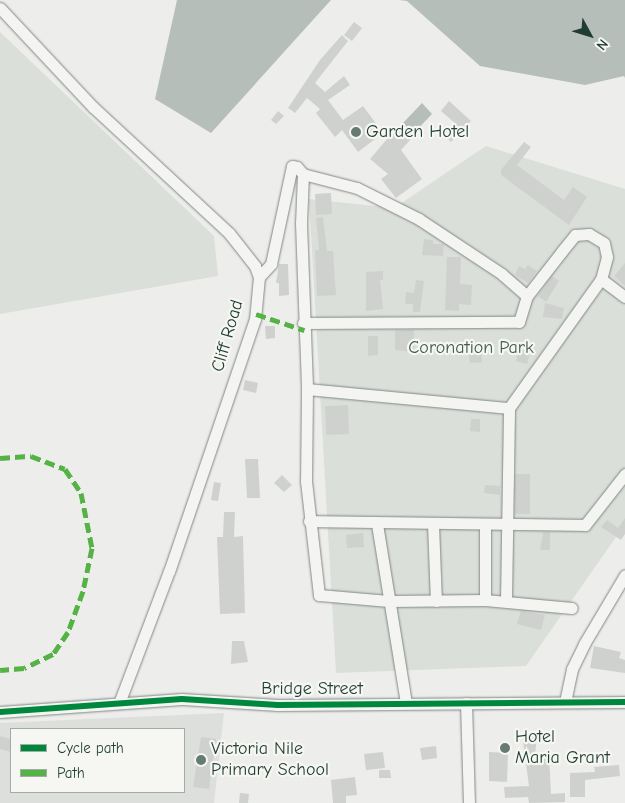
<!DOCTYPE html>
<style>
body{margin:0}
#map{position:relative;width:625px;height:803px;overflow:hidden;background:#edeeeb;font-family:"Comic Neue",sans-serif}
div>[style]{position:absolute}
.built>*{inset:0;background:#dcdfdb}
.green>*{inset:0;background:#dadfda}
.water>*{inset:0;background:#b6beb9}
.building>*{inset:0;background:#cfd1cf}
.roads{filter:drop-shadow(0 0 1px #818784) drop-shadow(0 0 1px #818784)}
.minor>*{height:11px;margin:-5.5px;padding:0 5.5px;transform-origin:5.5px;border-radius:5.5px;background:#f4f4f2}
.quiet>*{height:5px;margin-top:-2.5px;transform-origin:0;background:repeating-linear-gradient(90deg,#55b346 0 10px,transparent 0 15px)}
.cycleway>*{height:6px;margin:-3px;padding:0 3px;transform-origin:3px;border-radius:3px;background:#00873e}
.dots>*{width:14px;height:14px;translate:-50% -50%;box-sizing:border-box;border:2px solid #f6f6f2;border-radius:50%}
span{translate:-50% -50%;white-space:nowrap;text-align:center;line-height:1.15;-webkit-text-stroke:4.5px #f6f6f2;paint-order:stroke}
.poi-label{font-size:18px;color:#1f3d34}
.left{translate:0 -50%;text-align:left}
.street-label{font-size:18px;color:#1f3d34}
.park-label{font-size:18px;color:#415b52}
.legend{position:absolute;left:10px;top:728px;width:175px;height:65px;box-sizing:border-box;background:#f6f6f2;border:1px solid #a0aca6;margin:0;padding:6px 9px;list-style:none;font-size:15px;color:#1f3d34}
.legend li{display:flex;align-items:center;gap:10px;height:25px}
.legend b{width:25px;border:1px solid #a0aca6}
.north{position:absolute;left:565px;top:10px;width:50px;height:50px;-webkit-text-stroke:4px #f6f6f2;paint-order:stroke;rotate:129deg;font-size:14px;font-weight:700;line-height:20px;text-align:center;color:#1f3d34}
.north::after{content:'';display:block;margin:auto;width:18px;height:22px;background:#1f3d34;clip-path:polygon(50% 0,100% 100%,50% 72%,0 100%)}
</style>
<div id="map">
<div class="built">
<i style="clip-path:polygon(evenodd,224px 713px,214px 803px,0 803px,0 723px,224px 713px,11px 729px,184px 729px,184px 792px,11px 792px,11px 729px)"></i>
</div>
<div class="green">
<i style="clip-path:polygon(0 32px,214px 236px,218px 276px,0 314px)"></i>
<i style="clip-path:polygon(486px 146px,625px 189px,625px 524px,526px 666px,336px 673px,309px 199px,394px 208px)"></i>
</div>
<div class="water">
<i style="clip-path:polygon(177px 0,331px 0,211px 133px,155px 99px)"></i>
<i style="clip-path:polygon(399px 0,625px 0,625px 78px,624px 76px,585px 85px,480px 66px,407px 1px)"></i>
<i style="clip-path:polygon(422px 103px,432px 114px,413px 134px,403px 123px)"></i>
</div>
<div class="building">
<i style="clip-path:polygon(354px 22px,362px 28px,352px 41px,344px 35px)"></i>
<i style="clip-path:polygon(342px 35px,348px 41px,315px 83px,325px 92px,344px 76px,350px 85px,328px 100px,343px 120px,363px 106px,383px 133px,358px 152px,342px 130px,335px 137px,316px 113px,320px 109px,307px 98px,295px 113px,288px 108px,320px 60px)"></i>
<i style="clip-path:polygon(449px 101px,471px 121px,451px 142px,445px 136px,456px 124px,441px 111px)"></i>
<i style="clip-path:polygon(278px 111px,284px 116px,276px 124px,271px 120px)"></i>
<i style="clip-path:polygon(399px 125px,412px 138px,401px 150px,422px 179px,396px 198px,381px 179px,388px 174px,370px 159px)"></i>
<i style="clip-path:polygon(524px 142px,531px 147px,517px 165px,564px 200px,573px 187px,587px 197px,569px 225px,501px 175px,501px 170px)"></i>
<i style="clip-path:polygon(331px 193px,332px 214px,316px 215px,315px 194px)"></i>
<i style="clip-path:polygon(323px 217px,327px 251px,333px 251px,336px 295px,317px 296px,315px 250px,319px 250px,316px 218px)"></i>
<i style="clip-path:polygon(424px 239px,433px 240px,433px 244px,444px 244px,443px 256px,422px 255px)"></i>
<i style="clip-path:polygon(447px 257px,461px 257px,460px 284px,472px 285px,471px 305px,459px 304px,459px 311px,445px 310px)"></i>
<i style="clip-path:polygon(625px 263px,625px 286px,614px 276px)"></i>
<i style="clip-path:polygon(279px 264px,288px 264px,289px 295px,279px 296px,279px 283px,276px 283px)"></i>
<i style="clip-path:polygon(528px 265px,537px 271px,528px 283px,515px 275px,519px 266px,525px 269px)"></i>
<i style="clip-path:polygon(383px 271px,383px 280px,380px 280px,383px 309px,366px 311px,366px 272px)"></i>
<i style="clip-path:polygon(552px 276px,559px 281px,546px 302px,538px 296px)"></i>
<i style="clip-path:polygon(416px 280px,424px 281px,420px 312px,413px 312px,413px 304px,405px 304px,406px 292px,414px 293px)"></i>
<i style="clip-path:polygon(545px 303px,564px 308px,562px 319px,543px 317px)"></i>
<i style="clip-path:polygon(265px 326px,275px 326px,275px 338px,266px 339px)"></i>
<i style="clip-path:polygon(395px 330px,414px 330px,414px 352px,395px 350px)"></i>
<i style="clip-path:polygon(368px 336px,378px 336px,378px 355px,368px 356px)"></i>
<i style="clip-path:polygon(481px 349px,482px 362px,470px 363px,468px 350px)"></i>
<i style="clip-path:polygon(519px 349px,530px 352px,527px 364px,516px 361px)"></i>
<i style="clip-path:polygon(245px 380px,258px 383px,256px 393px,243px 390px)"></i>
<i style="clip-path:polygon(348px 405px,349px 434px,326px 435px,325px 406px)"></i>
<i style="clip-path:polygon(471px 419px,480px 419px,480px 432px,470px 431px)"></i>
<i style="clip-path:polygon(245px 459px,258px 459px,260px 498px,247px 498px)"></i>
<i style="clip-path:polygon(515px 474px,530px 474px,530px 514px,515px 514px)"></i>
<i style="clip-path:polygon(282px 475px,292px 485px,284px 492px,274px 483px)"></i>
<i style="clip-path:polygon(214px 482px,221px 483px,218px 501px,211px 500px)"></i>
<i style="clip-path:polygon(485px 485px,500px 486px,500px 495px,484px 493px)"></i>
<i style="clip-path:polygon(224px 512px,235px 512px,234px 537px,243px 536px,245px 613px,220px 614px,217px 537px,223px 537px)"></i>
<i style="clip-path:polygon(625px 518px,625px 534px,621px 540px,601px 527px,607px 520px,618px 528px)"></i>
<i style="clip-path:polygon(543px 532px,550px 532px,550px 550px,540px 550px)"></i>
<i style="clip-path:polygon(363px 533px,364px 547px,347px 548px,346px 535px)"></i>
<i style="clip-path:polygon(521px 611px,545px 615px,541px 630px,517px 624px)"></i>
<i style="clip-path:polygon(232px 641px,244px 641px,248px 662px,231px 664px)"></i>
<i style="clip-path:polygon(594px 646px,621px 652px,619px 658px,625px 660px,625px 673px,590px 668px)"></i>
<i style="clip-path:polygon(522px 734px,537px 735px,535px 756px,549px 755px,551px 794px,565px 793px,565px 802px,529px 803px,528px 797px,505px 798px,504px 787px,529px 786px)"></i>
<i style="clip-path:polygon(0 736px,11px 739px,11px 752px,0 749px)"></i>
<i style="clip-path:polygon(201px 737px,216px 739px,209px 789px,193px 787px)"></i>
<i style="clip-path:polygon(436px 746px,437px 758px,422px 760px,420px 748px)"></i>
<i style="clip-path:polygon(383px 752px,385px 768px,366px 770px,364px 754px)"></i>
<i style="clip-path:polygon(489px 752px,508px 753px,507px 782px,489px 781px)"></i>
<i style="clip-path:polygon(619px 765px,620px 776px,585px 780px,585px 797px,570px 797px,570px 773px,595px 772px,594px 767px)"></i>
<i style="clip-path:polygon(379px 770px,390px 770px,391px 778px,379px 778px)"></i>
<i style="clip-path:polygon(355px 777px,357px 795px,346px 796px,346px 803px,333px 803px,331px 780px)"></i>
<i style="clip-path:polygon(240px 793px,249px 794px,248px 803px,239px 803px)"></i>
</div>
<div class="roads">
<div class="minor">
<i style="left:0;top:8px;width:136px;rotate:46.8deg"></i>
<i style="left:93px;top:107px;width:185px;rotate:42.8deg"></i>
<i style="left:229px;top:233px;width:42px;rotate:51.8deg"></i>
<i style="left:255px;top:266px;width:12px;rotate:70deg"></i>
<i style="left:259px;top:277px;width:42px;rotate:95.4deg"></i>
<i style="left:255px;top:319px;width:266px;rotate:108.8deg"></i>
<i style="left:169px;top:571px;width:139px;rotate:110.7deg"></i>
<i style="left:259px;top:277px;width:18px;rotate:-47deg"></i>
<i style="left:271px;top:264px;width:100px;rotate:-77.9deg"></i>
<i style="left:292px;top:166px;width:5px;rotate:11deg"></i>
<i style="left:297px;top:167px;width:9px;rotate:49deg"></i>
<i style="left:527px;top:296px;width:33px;rotate:-139deg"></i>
<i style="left:502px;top:274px;width:100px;rotate:-146.5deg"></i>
<i style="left:419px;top:219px;width:69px;rotate:-153.4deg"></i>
<i style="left:357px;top:188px;width:56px;rotate:-165.5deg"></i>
<i style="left:303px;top:174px;width:49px;rotate:92.3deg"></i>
<i style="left:301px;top:223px;width:166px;rotate:87.9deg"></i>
<i style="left:307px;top:389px;width:92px;rotate:90.6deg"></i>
<i style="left:306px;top:481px;width:115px;rotate:83.5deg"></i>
<i style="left:319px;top:595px;width:70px;rotate:4.9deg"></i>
<i style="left:389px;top:601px;width:96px;rotate:-0.6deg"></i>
<i style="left:485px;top:600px;width:87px;rotate:5.3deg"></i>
<i style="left:303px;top:323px;width:216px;rotate:-0.3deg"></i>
<i style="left:519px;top:322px;width:27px;rotate:-73deg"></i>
<i style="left:527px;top:296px;width:57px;rotate:-52.1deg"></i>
<i style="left:562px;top:251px;width:21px;rotate:-51deg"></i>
<i style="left:575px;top:235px;width:14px;rotate:-4deg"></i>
<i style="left:589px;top:234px;width:17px;rotate:31deg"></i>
<i style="left:604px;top:243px;width:14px;rotate:78deg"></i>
<i style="left:607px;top:257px;width:23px;rotate:105deg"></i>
<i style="left:601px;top:279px;width:30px;rotate:37deg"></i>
<i style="left:307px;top:389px;width:203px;rotate:5.4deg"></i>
<i style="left:509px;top:408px;width:158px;rotate:-54.5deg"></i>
<i style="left:309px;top:521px;width:276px;rotate:0.8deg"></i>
<i style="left:585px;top:525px;width:65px;rotate:-51.9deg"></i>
<i style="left:377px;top:524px;width:181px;rotate:80.8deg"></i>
<i style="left:433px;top:524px;width:77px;rotate:87.8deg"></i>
<i style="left:485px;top:524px;width:76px;rotate:90deg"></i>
<i style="left:506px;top:601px;width:193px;rotate:-89.1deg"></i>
<i style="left:565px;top:702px;width:34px;rotate:-78deg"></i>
<i style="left:572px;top:669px;width:28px;rotate:-64deg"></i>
<i style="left:584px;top:644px;width:80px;rotate:-59.3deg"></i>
<i style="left:466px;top:703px;width:100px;rotate:88.3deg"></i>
<i style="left:0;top:712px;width:182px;rotate:-4.1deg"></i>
<i style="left:182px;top:699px;width:96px;rotate:3.6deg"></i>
<i style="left:278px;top:705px;width:347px;rotate:-0.5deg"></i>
</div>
</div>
<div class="quiet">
<i style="left:256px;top:314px;width:51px;rotate:18.4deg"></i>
<i style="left:0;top:458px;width:31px;rotate:-4deg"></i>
<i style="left:31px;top:456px;width:36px;rotate:21deg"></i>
<i style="left:65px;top:469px;width:29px;rotate:56deg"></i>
<i style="left:81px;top:493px;width:56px;rotate:78.7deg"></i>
<i style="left:92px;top:548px;width:44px;rotate:101.8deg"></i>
<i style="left:83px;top:591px;width:44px;rotate:110.1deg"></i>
<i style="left:68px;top:632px;width:27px;rotate:124deg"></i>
<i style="left:53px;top:654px;width:32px;rotate:154deg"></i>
<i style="left:24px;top:668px;width:24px;rotate:175deg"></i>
</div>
<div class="cycleway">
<i style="left:0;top:712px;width:182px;rotate:-4.1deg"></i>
<i style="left:182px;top:699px;width:96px;rotate:3.6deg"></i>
<i style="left:278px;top:705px;width:347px;rotate:-0.5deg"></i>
</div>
<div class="dots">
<i style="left:356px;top:132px;background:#677b74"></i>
<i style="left:505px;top:748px;background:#677b74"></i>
<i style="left:201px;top:760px;background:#677b74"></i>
</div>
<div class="poi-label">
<span class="left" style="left:366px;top:132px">Garden Hotel</span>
<span class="left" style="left:515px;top:748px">Hotel<br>Maria Grant</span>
<span class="left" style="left:211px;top:760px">Victoria Nile<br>Primary School</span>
</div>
<div class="street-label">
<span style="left:228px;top:336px;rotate:-74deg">Cliff Road</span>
<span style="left:312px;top:689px">Bridge Street</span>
</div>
<div class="park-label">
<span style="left:471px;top:348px">Coronation Park</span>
</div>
<ul class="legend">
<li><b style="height:6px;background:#00873e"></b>Cycle path</li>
<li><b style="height:6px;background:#55b346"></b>Path</li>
</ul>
<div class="north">N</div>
</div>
